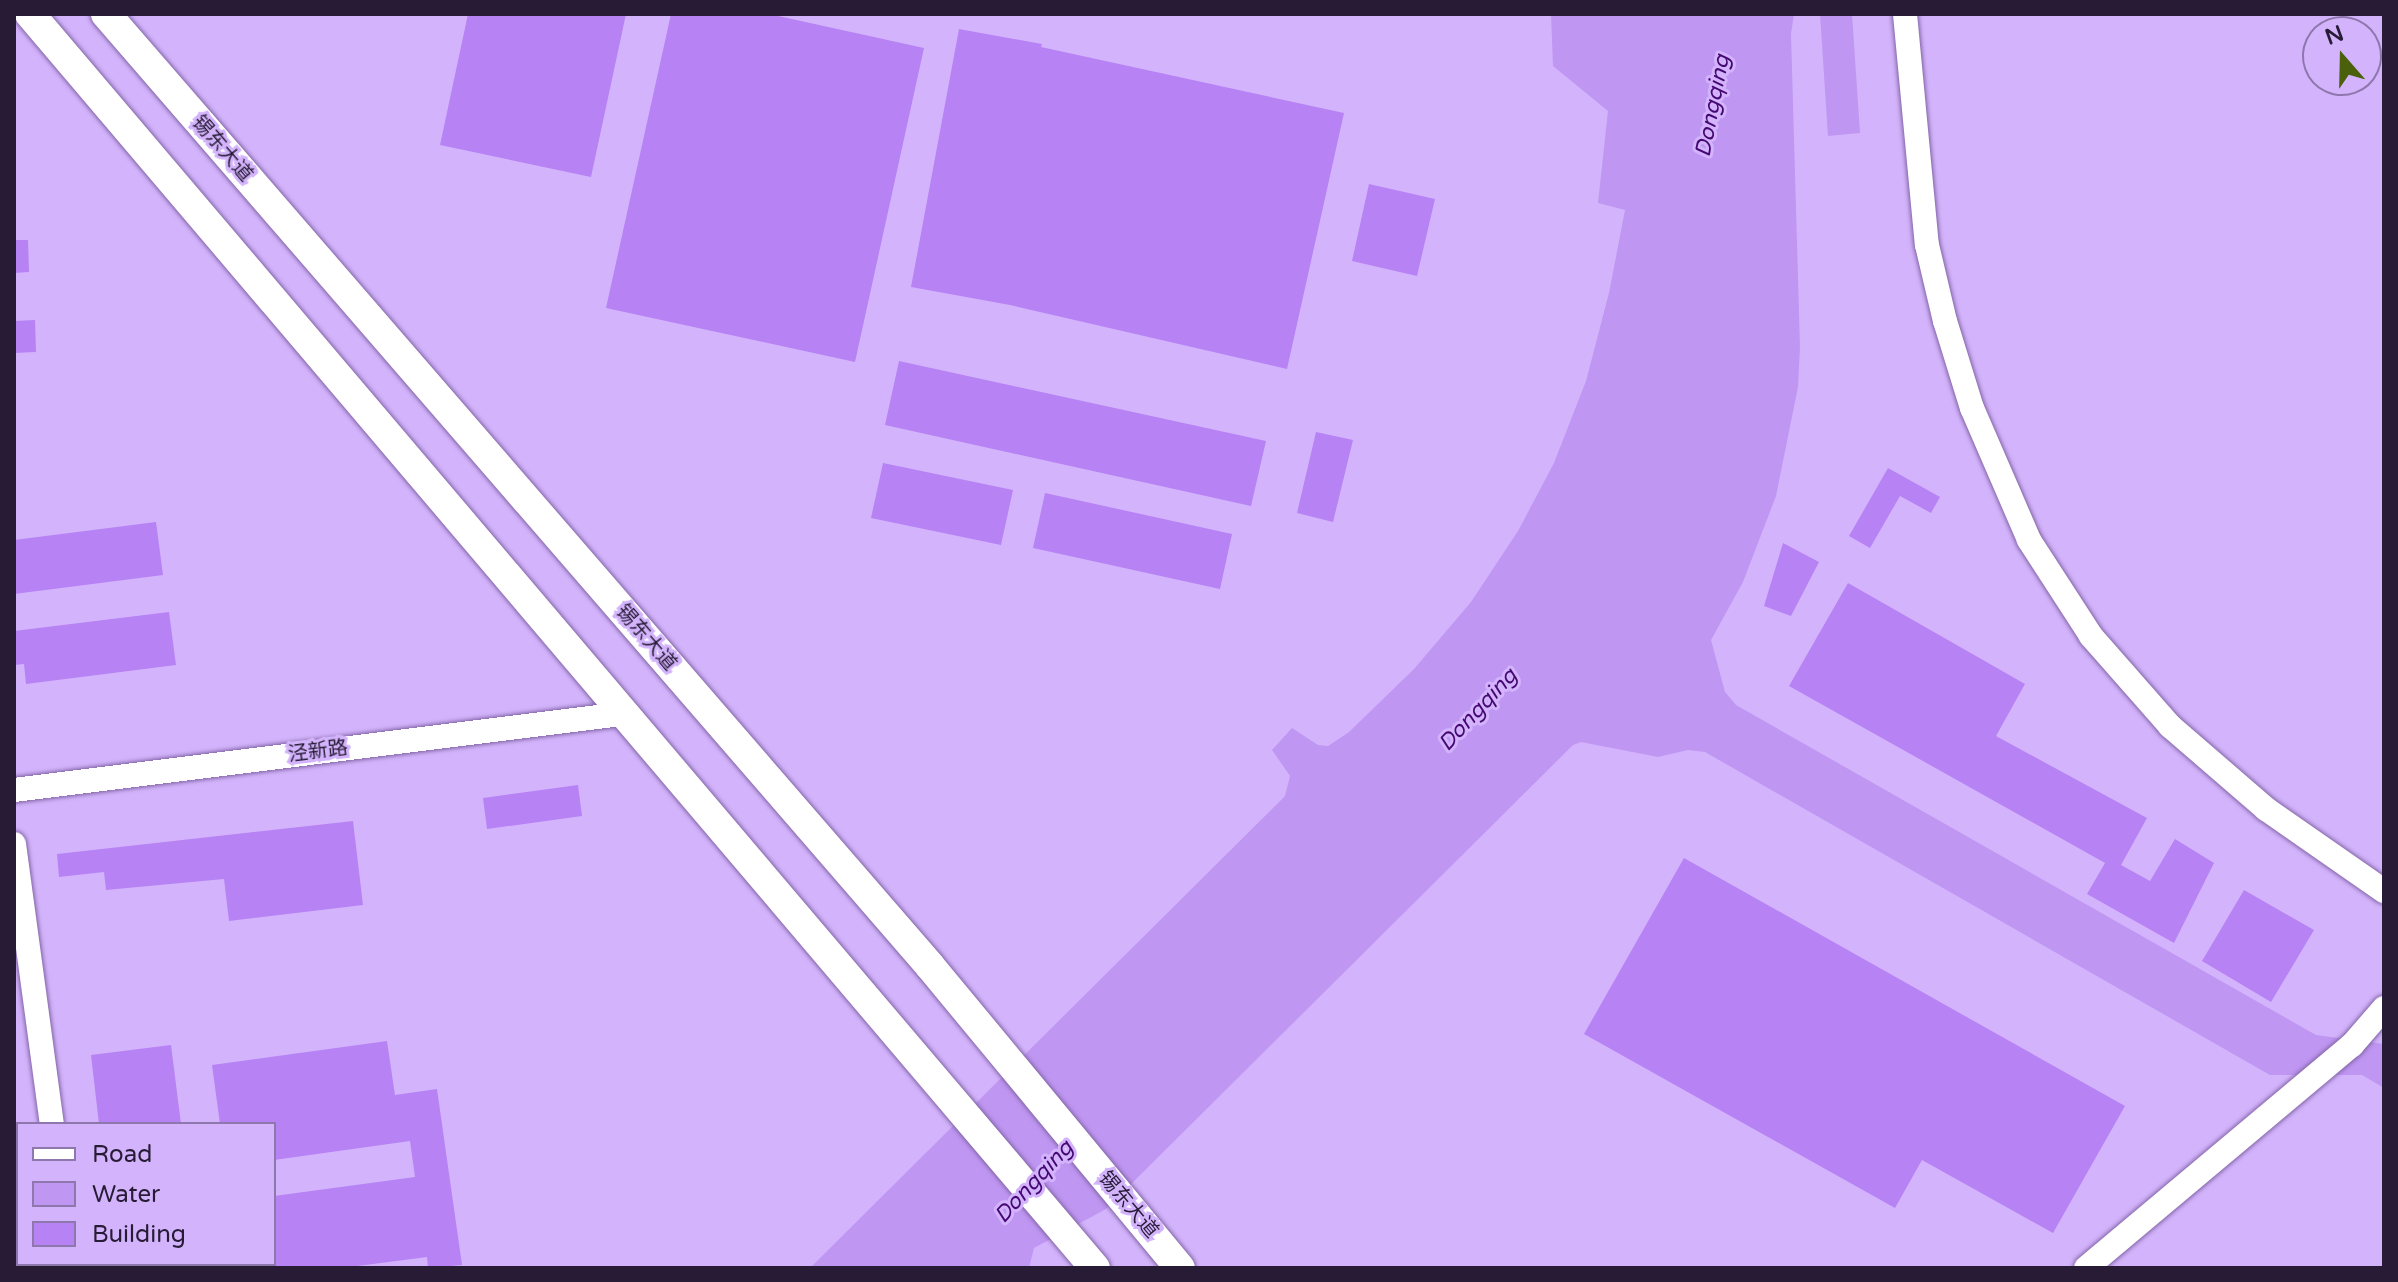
<!DOCTYPE html>
<meta charset="utf-8">
<style>
body{margin:0}
#map{position:relative;width:2398px;height:1282px;overflow:hidden;background:#d3b4fc;font-family:"Varela Round","Noto Sans SC",sans-serif}
div>[style]{position:absolute}
.water>*{inset:0;background:#bf96f2}
.building>*{inset:0;background:#b782f4}
.roads{filter:drop-shadow(0 0 2px #8365a7) drop-shadow(0 0 2px #8365a7)}
.minor>*{height:24px;margin:-12px;padding:0 12px;transform-origin:12px;border-radius:12px;background:#fff}
.major>*{height:30px;margin:-15px;padding:0 15px;transform-origin:15px;border-radius:15px;background:#fff}
span{translate:-50% -50%;white-space:nowrap;text-align:center;line-height:1.15;-webkit-text-stroke:6px #d3b4fc;paint-order:stroke}
.street-label{font-size:20px;color:#271b36}
.water-label{font-size:22px;color:#450872;font-style:italic}
.frame{position:absolute;inset:0;border:16px solid #271b36;pointer-events:none}
.legend{position:absolute;left:16px;top:1122px;width:260px;height:144px;box-sizing:border-box;background:#d3b4fc;border:2px solid #8e77ad;margin:0;padding:10px 14px;list-style:none;font-size:24px;color:#271b36}
.legend li{display:flex;align-items:center;gap:16px;height:40px}
.legend b{width:40px;border:2px solid #8e77ad}
.north{position:absolute;left:2302px;top:16px;width:80px;height:80px;box-sizing:border-box;background:#d3b4fc;border:2px solid #8e77ad;border-radius:50%;rotate:340deg;font-size:22px;font-weight:700;line-height:32px;text-align:center;color:#271b36}
.north::after{content:'';display:block;margin:auto;width:28px;height:36px;background:#4b600a;clip-path:polygon(50% 0,100% 100%,50% 72%,0 100%)}
</style>
<div id="map">
<div class="water">
<i style="clip-path:polygon(1551px 14px,1794px 14px,1791px 34px,1800px 347px,1798px 387px,1776px 496px,1743px 582px,1711px 640px,1725px 692px,1736px 705px,2316px 1035px,2384px 1044px,2384px 1088px,2362px 1075px,2270px 1075px,1705px 752px,1688px 750px,1658px 757px,1581px 742px,1573px 745px,1106px 1209px,1034px 1248px,1029px 1268px,810px 1268px,1285px 796px,1290px 776px,1272px 750px,1292px 728px,1318px 745px,1328px 746px,1349px 732px,1414px 669px,1471px 602px,1518px 531px,1554px 463px,1586px 381px,1609px 293px,1625px 210px,1598px 203px,1608px 111px,1553px 66px)"></i>
<i style="clip-path:polygon(1820px 14px,1852px 14px,1860px 133px,1828px 136px)"></i>
</div>
<div class="building">
<i style="clip-path:polygon(468px 14px,626px 14px,591px 177px,440px 145px)"></i>
<i style="clip-path:polygon(671px 14px,769px 14px,924px 48px,855px 362px,606px 308px)"></i>
<i style="clip-path:polygon(959px 29px,1042px 44px,1041px 47px,1344px 113px,1287px 369px,1010px 305px,911px 287px)"></i>
<i style="clip-path:polygon(1369px 184px,1435px 199px,1417px 276px,1352px 261px)"></i>
<i style="clip-path:polygon(14px 240px,28px 240px,29px 272px,14px 273px)"></i>
<i style="clip-path:polygon(35px 320px,36px 352px,14px 353px,14px 321px)"></i>
<i style="clip-path:polygon(899px 361px,1266px 441px,1251px 506px,885px 425px)"></i>
<i style="clip-path:polygon(1316px 432px,1353px 440px,1333px 522px,1297px 513px)"></i>
<i style="clip-path:polygon(883px 463px,1013px 490px,1001px 545px,871px 518px)"></i>
<i style="clip-path:polygon(1888px 468px,1940px 497px,1931px 513px,1900px 496px,1870px 548px,1849px 536px)"></i>
<i style="clip-path:polygon(1045px 493px,1232px 534px,1220px 589px,1033px 548px)"></i>
<i style="clip-path:polygon(156px 522px,163px 575px,14px 594px,14px 540px)"></i>
<i style="clip-path:polygon(1783px 543px,1819px 562px,1791px 616px,1764px 606px)"></i>
<i style="clip-path:polygon(1848px 583px,2025px 684px,1996px 736px,2147px 818px,2121px 865px,2150px 881px,2175px 839px,2214px 863px,2174px 943px,2087px 894px,2105px 863px,1789px 686px)"></i>
<i style="clip-path:polygon(169px 612px,176px 665px,26px 684px,24px 664px,14px 665px,14px 631px)"></i>
<i style="clip-path:polygon(578px 785px,582px 816px,487px 829px,483px 798px)"></i>
<i style="clip-path:polygon(353px 821px,363px 905px,229px 921px,224px 879px,106px 890px,104px 872px,59px 877px,57px 854px)"></i>
<i style="clip-path:polygon(1684px 858px,2125px 1106px,2053px 1233px,1922px 1160px,1895px 1208px,1584px 1034px)"></i>
<i style="clip-path:polygon(2244px 890px,2314px 930px,2271px 1002px,2202px 961px)"></i>
<i style="clip-path:polygon(387px 1041px,395px 1095px,437px 1089px,462px 1265px,428px 1268px,427px 1257px,342px 1268px,274px 1268px,274px 1196px,415px 1177px,410px 1141px,274px 1160px,274px 1124px,220px 1124px,212px 1065px)"></i>
<i style="clip-path:polygon(171px 1045px,181px 1124px,99px 1124px,91px 1055px)"></i>
</div>
<div class="roads">
<div class="minor">
<i style="left:1905px;top:14px;width:232px;rotate:84.6deg"></i>
<i style="left:1927px;top:245px;width:78px;rotate:76.7deg"></i>
<i style="left:1945px;top:321px;width:91px;rotate:72.8deg"></i>
<i style="left:1972px;top:408px;width:144px;rotate:66.6deg"></i>
<i style="left:2029px;top:540px;width:114px;rotate:57.1deg"></i>
<i style="left:2091px;top:636px;width:120px;rotate:48.7deg"></i>
<i style="left:2170px;top:726px;width:127px;rotate:40.8deg"></i>
<i style="left:2266px;top:809px;width:144px;rotate:34.8deg"></i>
<i style="left:14px;top:790px;width:613px;rotate:-7.13deg"></i>
<i style="left:14px;top:844px;width:283px;rotate:82.3deg"></i>
<i style="left:68px;top:1264px;width:4px;rotate:90deg"></i>
<i style="left:2086px;top:1268px;width:347px;rotate:-40deg"></i>
<i style="left:2352px;top:1045px;width:49px;rotate:-49.1deg"></i>
</div>
<div class="major">
<i style="left:30px;top:14px;width:1645px;rotate:49.66deg"></i>
<i style="left:106px;top:14px;width:1259px;rotate:49.12deg"></i>
<i style="left:930px;top:966px;width:392px;rotate:50.4deg"></i>
</div>
</div>
<div class="street-label">
<span style="left:222px;top:149px;rotate:49deg">锡东大道</span>
<span style="left:646px;top:638px;rotate:49deg">锡东大道</span>
<span style="left:318px;top:752px;rotate:-7deg">泾新路</span>
<span style="left:1128px;top:1205px;rotate:50deg">锡东大道</span>
</div>
<div class="water-label">
<span style="left:1713px;top:106px;rotate:-79deg">Dongqing</span>
<span style="left:1478px;top:710px;rotate:-47deg">Dongqing</span>
<span style="left:1034px;top:1182px;rotate:-47deg">Dongqing</span>
</div>
<div class="frame"></div>
<ul class="legend">
<li><b style="height:10px;background:#fff"></b>Road</li>
<li><b style="height:22px;background:#bf96f2"></b>Water</li>
<li><b style="height:22px;background:#b782f4"></b>Building</li>
</ul>
<div class="north">N</div>
</div>
